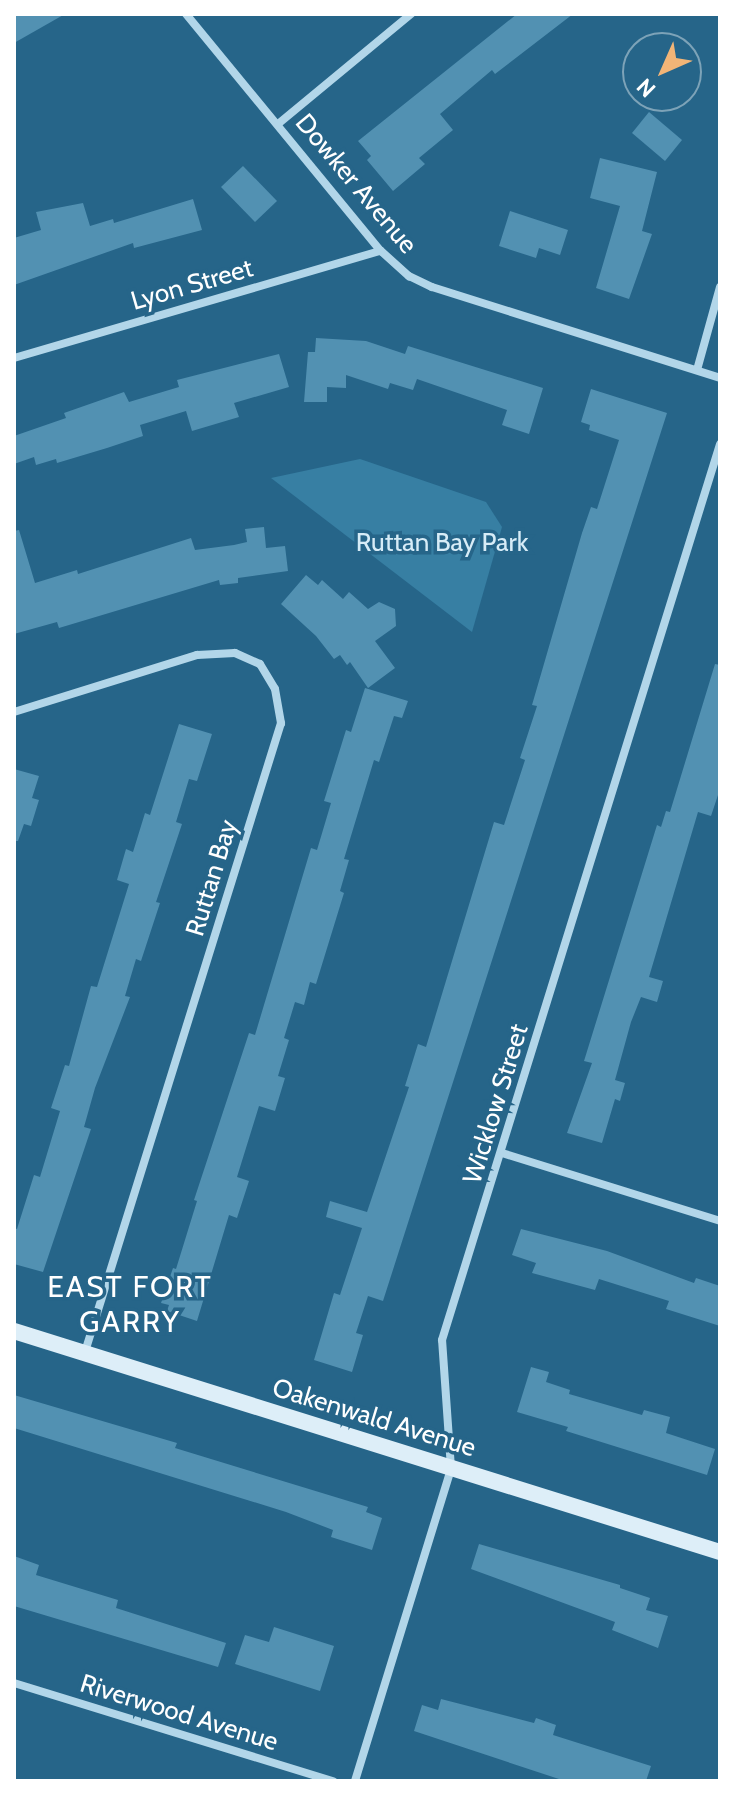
<!DOCTYPE html>
<style>
body{margin:0}
#map{position:relative;width:734px;height:1795px;overflow:hidden;background:#266589;font-family:Cabin,sans-serif}
div>[style]{position:absolute}
.green>*{inset:0;background:#377fa3}
.building>*{inset:0;background:#5291b2}
.street>*{height:8px;margin:-4px;padding:0 4px;transform-origin:4px;border-radius:4px;background:#b2d6e9}
.secondary>*{height:16px;margin:-8px;padding:0 8px;transform-origin:8px;border-radius:8px;background:#ddeef8}
span{translate:-50% -50%;white-space:nowrap;text-align:center;line-height:1.15;-webkit-text-stroke:7px #266589;paint-order:stroke}
.street-label{font-size:26px;color:#fff}
.park-label{font-size:26px;color:#d7ecf7}
.quarter-label{font-size:30px;color:#fff;letter-spacing:2px}
.frame{position:absolute;inset:0;border:16px solid #fff;pointer-events:none}
.north{position:absolute;left:622px;top:32px;width:80px;height:80px;box-sizing:border-box;background:#266589;border:2px solid #7da3b8;border-radius:50%;rotate:225deg;font-size:22px;font-weight:700;line-height:32px;text-align:center;color:#fff}
.north::after{content:'';display:block;margin:auto;width:28px;height:36px;background:#f2b577;clip-path:polygon(50% 0,100% 100%,50% 72%,0 100%)}
</style>
<div id="map">
<div class="green">
<i style="clip-path:polygon(360px 459px,486px 502px,502px 527px,472px 632px,271px 478px)"></i>
</div>
<div class="building">
<i style="clip-path:polygon(14px 14px,65px 14px,14px 43px)"></i>
<i style="clip-path:polygon(517px 14px,573px 14px,495px 74px,492px 70px,440px 114px,453px 130px,419px 158px,425px 164px,393px 191px,367px 160px,371px 156px,358px 141px)"></i>
<i style="clip-path:polygon(649px 112px,682px 140px,665px 161px,632px 133px)"></i>
<i style="clip-path:polygon(600px 158px,657px 172px,642px 231px,652px 234px,629px 299px,596px 288px,620px 206px,590px 198px)"></i>
<i style="clip-path:polygon(243px 166px,277px 201px,255px 222px,221px 187px)"></i>
<i style="clip-path:polygon(193px 199px,202px 230px,134px 248px,133px 243px,14px 285px,14px 238px,41px 230px,36px 212px,83px 203px,90px 226px,113px 219px,114px 223px)"></i>
<i style="clip-path:polygon(510px 211px,568px 230px,560px 255px,539px 248px,536px 258px,499px 246px)"></i>
<i style="clip-path:polygon(316px 338px,366px 341px,405px 354px,408px 346px,543px 388px,529px 434px,502px 425px,507px 410px,417px 379px,413px 390px,390px 383px,388px 389px,346px 375px,346px 388px,327px 387px,327px 402px,304px 402px,308px 352px,315px 352px)"></i>
<i style="clip-path:polygon(279px 354px,289px 387px,234px 403px,239px 417px,192px 431px,186px 411px,140px 425px,143px 436px,107px 448px,57px 463px,56px 459px,36px 465px,34px 457px,14px 464px,14px 436px,66px 418px,64px 413px,124px 392px,129px 402px,179px 387px,177px 380px)"></i>
<i style="clip-path:polygon(591px 389px,667px 413px,383px 1301px,368px 1296px,356px 1333px,363px 1335px,352px 1372px,314px 1360px,334px 1293px,340px 1295px,362px 1228px,326px 1217px,330px 1201px,367px 1212px,409px 1087px,405px 1086px,418px 1044px,426px 1047px,494px 822px,504px 825px,525px 760px,520px 758px,537px 706px,532px 705px,582px 533px,591px 507px,597px 509px,619px 440px,589px 430px,590px 425px,581px 422px)"></i>
<i style="clip-path:polygon(264px 527px,266px 548px,285px 546px,288px 571px,238px 578px,238px 583px,220px 585px,219px 580px,59px 628px,57px 622px,14px 634px,14px 531px,19px 530px,35px 583px,77px 570px,78px 574px,191px 538px,195px 550px,234px 545px,247px 542px,245px 529px)"></i>
<i style="clip-path:polygon(306px 575px,318px 585px,322px 580px,343px 599px,349px 592px,368px 609px,379px 602px,395px 609px,396px 626px,375px 641px,395px 668px,368px 688px,350px 662px,347px 665px,340px 655px,334px 659px,316px 636px,281px 604px)"></i>
<i style="clip-path:polygon(715px 664px,720px 665px,720px 789px,711px 816px,698px 812px,649px 977px,663px 981px,657px 1002px,641px 997px,631px 1022px,615px 1080px,625px 1083px,620px 1101px,615px 1099px,602px 1143px,567px 1133px,592px 1063px,584px 1061px,657px 825px,661px 827px,666px 811px,670px 812px)"></i>
<i style="clip-path:polygon(365px 688px,408px 701px,402px 718px,394px 716px,379px 762px,374px 760px,344px 859px,349px 860px,340px 891px,344px 893px,316px 984px,310px 982px,304px 1005px,295px 1002px,284px 1038px,289px 1040px,278px 1076px,285px 1078px,275px 1111px,259px 1106px,237px 1177px,249px 1181px,237px 1218px,229px 1215px,197px 1321px,167px 1311px,169px 1305px,161px 1303px,173px 1268px,176px 1269px,197px 1201px,194px 1200px,249px 1033px,255px 1035px,311px 848px,317px 850px,331px 803px,324px 801px,346px 730px,351px 732px)"></i>
<i style="clip-path:polygon(179px 724px,212px 734px,197px 781px,189px 779px,176px 822px,182px 824px,156px 902px,160px 903px,141px 961px,136px 959px,125px 996px,130px 997px,95px 1088px,84px 1127px,91px 1129px,43px 1272px,14px 1264px,14px 1228px,17px 1229px,34px 1175px,40px 1177px,60px 1111px,51px 1108px,65px 1065px,69px 1066px,91px 986px,97px 987px,129px 884px,117px 880px,126px 849px,133px 852px,145px 813px,150px 815px)"></i>
<i style="clip-path:polygon(14px 769px,39px 776px,32px 798px,39px 800px,31px 826px,24px 824px,18px 841px,14px 841px)"></i>
<i style="clip-path:polygon(521px 1229px,607px 1251px,694px 1283px,696px 1278px,720px 1286px,720px 1326px,666px 1309px,669px 1301px,599px 1279px,595px 1290px,532px 1273px,536px 1263px,512px 1255px)"></i>
<i style="clip-path:polygon(531px 1367px,549px 1372px,546px 1382px,570px 1390px,569px 1394px,642px 1415px,644px 1410px,670px 1417px,666px 1433px,715px 1449px,707px 1475px,566px 1431px,568px 1427px,517px 1412px)"></i>
<i style="clip-path:polygon(14px 1395px,177px 1443px,175px 1448px,368px 1507px,366px 1512px,382px 1518px,372px 1550px,331px 1537px,333px 1530px,286px 1512px,14px 1428px)"></i>
<i style="clip-path:polygon(479px 1544px,620px 1585px,620px 1588px,650px 1598px,646px 1610px,668px 1616px,658px 1648px,612px 1630px,615px 1622px,471px 1569px)"></i>
<i style="clip-path:polygon(14px 1556px,39px 1565px,36px 1575px,118px 1600px,116px 1608px,226px 1643px,218px 1667px,14px 1606px)"></i>
<i style="clip-path:polygon(274px 1627px,334px 1646px,320px 1691px,235px 1664px,245px 1635px,269px 1642px)"></i>
<i style="clip-path:polygon(441px 1699px,534px 1723px,536px 1718px,556px 1725px,553px 1735px,651px 1766px,646px 1781px,565px 1781px,414px 1731px,422px 1705px,438px 1710px)"></i>
</div>
<div class="street">
<i style="left:186px;top:14px;width:307px;rotate:50.6deg"></i>
<i style="left:381px;top:251px;width:38px;rotate:42deg"></i>
<i style="left:409px;top:276px;width:25px;rotate:26deg"></i>
<i style="left:432px;top:287px;width:302px;rotate:17.5deg"></i>
<i style="left:278px;top:124px;width:173px;rotate:-39.6deg"></i>
<i style="left:14px;top:358px;width:382px;rotate:-16.3deg"></i>
<i style="left:697px;top:370px;width:86px;rotate:-74.5deg"></i>
<i style="left:14px;top:712px;width:192px;rotate:-17.3deg"></i>
<i style="left:197px;top:655px;width:38px;rotate:-3deg"></i>
<i style="left:235px;top:653px;width:27px;rotate:24deg"></i>
<i style="left:260px;top:664px;width:29px;rotate:59deg"></i>
<i style="left:275px;top:689px;width:35px;rotate:80deg"></i>
<i style="left:281px;top:723px;width:659px;rotate:107.31deg"></i>
<i style="left:502px;top:1153px;width:228px;rotate:17.3deg"></i>
<i style="left:14px;top:1683px;width:334px;rotate:17.1deg"></i>
<i style="left:355px;top:1781px;width:327px;rotate:-72.9deg"></i>
<i style="left:451px;top:1468px;width:128px;rotate:-94deg"></i>
<i style="left:442px;top:1340px;width:938px;rotate:-72.76deg"></i>
</div>
<div class="secondary">
<i style="left:14px;top:1331px;width:740px;rotate:17.38deg"></i>
</div>
<div class="street-label">
<span style="left:356px;top:184px;rotate:50deg">Dowker Avenue</span>
<span style="left:192px;top:285px;rotate:-16deg">Lyon Street</span>
<span style="left:212px;top:878px;rotate:-73deg">Ruttan Bay</span>
<span style="left:496px;top:1104px;rotate:-73deg">Wicklow Street</span>
<span style="left:374px;top:1418px;rotate:17deg">Oakenwald Avenue</span>
<span style="left:179px;top:1713px;rotate:17deg">Riverwood Avenue</span>
</div>
<div class="park-label">
<span style="left:442px;top:543px">Ruttan Bay Park</span>
</div>
<div class="quarter-label">
<span style="left:130px;top:1304px">EAST FORT<br>GARRY</span>
</div>
<div class="frame"></div>
<div class="north">N</div>
</div>
